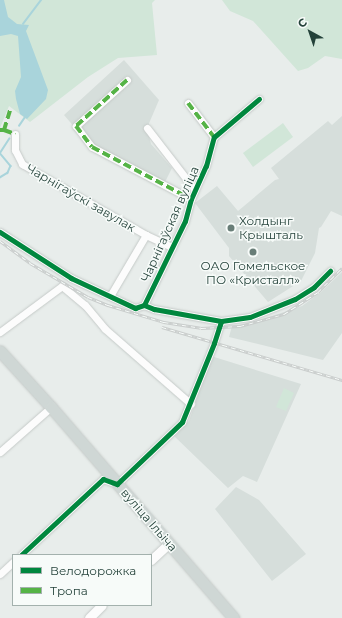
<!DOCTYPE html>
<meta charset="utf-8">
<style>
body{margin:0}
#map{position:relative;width:342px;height:618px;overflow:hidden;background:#e8edeb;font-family:Montserrat,sans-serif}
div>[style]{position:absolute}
.built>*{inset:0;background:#d6dedb}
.green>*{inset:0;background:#d1e6d8}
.water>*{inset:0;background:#a9d4db}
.stream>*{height:1.5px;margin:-0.75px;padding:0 0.75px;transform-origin:0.75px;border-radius:0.75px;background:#a9d4db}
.roads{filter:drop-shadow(0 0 1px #c5cac8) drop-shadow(0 0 1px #c5cac8)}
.street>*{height:7px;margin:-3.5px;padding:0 3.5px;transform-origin:3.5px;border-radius:3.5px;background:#fcfcfc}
.secondary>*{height:9px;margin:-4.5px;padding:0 4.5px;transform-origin:4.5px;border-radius:4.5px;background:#fcfcfc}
.primary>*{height:11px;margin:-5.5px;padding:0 5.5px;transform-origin:5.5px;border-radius:5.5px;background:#cfd7d5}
.rail>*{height:3px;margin-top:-1.5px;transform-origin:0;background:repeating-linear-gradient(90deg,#f7fbf9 0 4.5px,#c9cdcc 0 9px);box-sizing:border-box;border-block:1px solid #c9cdcc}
.quiet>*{height:4px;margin-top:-2px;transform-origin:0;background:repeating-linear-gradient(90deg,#55b346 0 8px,transparent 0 12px)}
.cycleway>*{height:5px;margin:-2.5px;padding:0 2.5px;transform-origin:2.5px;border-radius:2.5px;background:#00873e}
.dots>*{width:11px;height:11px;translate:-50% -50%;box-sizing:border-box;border:2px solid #f7fbf9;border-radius:50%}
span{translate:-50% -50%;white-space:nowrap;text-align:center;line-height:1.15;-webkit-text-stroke:3px #f7fbf9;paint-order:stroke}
.street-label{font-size:12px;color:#24423a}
.poi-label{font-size:12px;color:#24423a}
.left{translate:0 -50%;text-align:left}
.legend{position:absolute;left:12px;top:554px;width:140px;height:52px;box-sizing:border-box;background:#f7fbf9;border:1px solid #a3b1ad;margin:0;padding:5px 7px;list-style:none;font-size:12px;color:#24423a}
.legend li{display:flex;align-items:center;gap:8px;height:20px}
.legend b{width:20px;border:1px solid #a3b1ad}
.north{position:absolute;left:290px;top:12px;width:40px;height:40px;-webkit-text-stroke:3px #f7fbf9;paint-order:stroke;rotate:320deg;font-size:11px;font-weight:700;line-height:16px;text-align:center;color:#24423a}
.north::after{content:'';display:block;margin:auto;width:14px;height:18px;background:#24423a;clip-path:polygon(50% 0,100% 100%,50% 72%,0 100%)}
</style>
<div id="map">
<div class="built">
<i style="clip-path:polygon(124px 60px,159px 100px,147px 128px,151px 144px,172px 168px,162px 188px,93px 149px,64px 115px)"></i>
<i style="clip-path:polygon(342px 116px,342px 216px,331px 211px,321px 227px,319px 228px,315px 253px,301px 281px,268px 302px,229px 256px,229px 248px,195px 203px,217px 186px,238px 211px,275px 180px,279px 179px,271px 168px,328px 121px,332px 125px)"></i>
<i style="clip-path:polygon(342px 272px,342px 333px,323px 360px,229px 337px,232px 326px,251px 323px,302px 306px,321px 292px)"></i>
<i style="clip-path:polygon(211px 356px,301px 384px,257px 482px,243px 476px,228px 488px,173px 435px,189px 421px)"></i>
<i style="clip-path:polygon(236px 487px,259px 500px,306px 554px,272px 581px,215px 509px)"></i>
</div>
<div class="green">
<i style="clip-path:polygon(0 0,155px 0,152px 3px,157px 55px,118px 58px,88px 77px,30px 122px,9px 106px,0 128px)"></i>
<i style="clip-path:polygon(222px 0,342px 0,342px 59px,325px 56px,308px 68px,298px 71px,253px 21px,230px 11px)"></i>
<i style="clip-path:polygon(283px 123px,293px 137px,253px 167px,243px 153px)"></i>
<i style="clip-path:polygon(284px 388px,294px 393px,286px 411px,276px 407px)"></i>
</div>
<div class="water">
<i style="clip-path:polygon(0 0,4px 0,8px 17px,12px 20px,17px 24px,29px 25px,26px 31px,48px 90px,46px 99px,27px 119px,20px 114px,16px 99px,15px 91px,21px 77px,18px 36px,11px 34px,0 36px)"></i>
</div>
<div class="stream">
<i style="left:23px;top:24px;width:30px;rotate:-53deg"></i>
<i style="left:19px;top:126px;width:11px;rotate:-56deg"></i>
<i style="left:0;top:153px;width:17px;rotate:50deg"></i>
<i style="left:11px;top:166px;width:8px;rotate:113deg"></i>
<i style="left:8px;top:173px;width:9px;rotate:148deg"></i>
<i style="left:0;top:153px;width:17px;rotate:-57deg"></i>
</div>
<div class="roads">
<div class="street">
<i style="left:127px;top:80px;width:69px;rotate:138deg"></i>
<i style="left:76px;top:126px;width:26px;rotate:53deg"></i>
<i style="left:92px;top:147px;width:112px;rotate:27.7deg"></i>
<i style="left:188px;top:103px;width:43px;rotate:52.6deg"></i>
<i style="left:147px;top:128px;width:78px;rotate:52.3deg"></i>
<i style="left:15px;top:134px;width:16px;rotate:90deg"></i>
<i style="left:15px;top:150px;width:16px;rotate:63deg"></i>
<i style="left:22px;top:164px;width:143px;rotate:29.8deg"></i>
<i style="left:146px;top:235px;width:29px;rotate:25deg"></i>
<i style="left:0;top:232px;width:85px;rotate:32.9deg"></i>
<i style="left:71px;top:278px;width:71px;rotate:25.1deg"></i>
<i style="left:135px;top:308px;width:9px;rotate:-18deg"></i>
<i style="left:144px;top:305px;width:11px;rotate:22deg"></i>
<i style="left:154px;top:309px;width:68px;rotate:10.2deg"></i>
<i style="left:221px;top:321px;width:29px;rotate:-8deg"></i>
<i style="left:250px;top:317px;width:48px;rotate:-21.8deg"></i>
<i style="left:295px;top:299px;width:22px;rotate:-32deg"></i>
<i style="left:314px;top:287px;width:23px;rotate:-45deg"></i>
<i style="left:110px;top:296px;width:71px;rotate:-59.5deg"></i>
<i style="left:144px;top:305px;width:93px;rotate:-64deg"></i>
<i style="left:185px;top:221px;width:23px;rotate:-75deg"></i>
<i style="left:191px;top:199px;width:36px;rotate:-66deg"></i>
<i style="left:206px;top:166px;width:30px;rotate:-75deg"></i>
<i style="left:214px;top:137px;width:59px;rotate:-40.2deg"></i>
<i style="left:0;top:332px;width:77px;rotate:-36.6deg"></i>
<i style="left:62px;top:286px;width:30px;rotate:40deg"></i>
<i style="left:85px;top:305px;width:31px;rotate:50deg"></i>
<i style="left:105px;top:329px;width:114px;rotate:41.1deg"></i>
<i style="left:0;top:452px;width:68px;rotate:-41.4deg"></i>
<i style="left:21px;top:555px;width:112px;rotate:-42.8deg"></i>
<i style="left:103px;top:479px;width:15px;rotate:20deg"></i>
<i style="left:117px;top:484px;width:90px;rotate:-43.6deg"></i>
<i style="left:182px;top:422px;width:85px;rotate:-67.9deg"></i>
<i style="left:214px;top:343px;width:23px;rotate:-72deg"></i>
<i style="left:0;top:574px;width:18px;rotate:-43deg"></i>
</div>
<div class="secondary">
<i style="left:151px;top:560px;width:25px;rotate:-43deg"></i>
<i style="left:89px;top:618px;width:18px;rotate:-45deg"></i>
</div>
<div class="primary">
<i style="left:0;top:351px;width:76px;rotate:47.7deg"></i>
<i style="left:51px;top:407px;width:279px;rotate:49.1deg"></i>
</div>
</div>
<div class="rail">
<i style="left:0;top:241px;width:37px;rotate:36deg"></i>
<i style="left:30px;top:263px;width:67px;rotate:30.4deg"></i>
<i style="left:88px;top:297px;width:22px;rotate:22deg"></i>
<i style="left:108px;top:305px;width:59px;rotate:16.9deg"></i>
<i style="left:164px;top:322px;width:37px;rotate:9deg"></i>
<i style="left:201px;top:328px;width:39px;rotate:-3deg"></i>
<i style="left:240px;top:326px;width:46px;rotate:-15.3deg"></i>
<i style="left:284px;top:314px;width:40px;rotate:-32.9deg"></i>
<i style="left:318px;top:292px;width:34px;rotate:-45deg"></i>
<i style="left:162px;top:327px;width:188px;rotate:16.4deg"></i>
</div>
<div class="quiet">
<i style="left:127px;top:80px;width:69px;rotate:138deg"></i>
<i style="left:76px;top:126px;width:26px;rotate:53deg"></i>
<i style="left:92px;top:147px;width:112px;rotate:27.7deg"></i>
<i style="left:188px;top:103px;width:43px;rotate:52.6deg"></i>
<i style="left:0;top:130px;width:4px"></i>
<i style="left:4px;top:130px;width:21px;rotate:-73deg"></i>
<i style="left:4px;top:130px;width:12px;rotate:20deg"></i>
</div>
<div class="cycleway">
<i style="left:0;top:232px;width:85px;rotate:32.9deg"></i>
<i style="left:71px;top:278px;width:71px;rotate:25.1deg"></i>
<i style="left:135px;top:308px;width:9px;rotate:-18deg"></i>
<i style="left:144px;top:305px;width:11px;rotate:22deg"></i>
<i style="left:154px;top:309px;width:68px;rotate:10.2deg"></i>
<i style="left:221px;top:321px;width:29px;rotate:-8deg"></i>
<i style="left:250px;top:317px;width:48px;rotate:-21.8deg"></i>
<i style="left:295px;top:299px;width:22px;rotate:-32deg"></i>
<i style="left:314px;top:287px;width:23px;rotate:-45deg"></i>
<i style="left:144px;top:305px;width:93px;rotate:-64deg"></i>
<i style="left:185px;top:221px;width:23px;rotate:-75deg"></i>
<i style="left:191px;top:199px;width:36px;rotate:-66deg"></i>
<i style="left:206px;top:166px;width:30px;rotate:-75deg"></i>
<i style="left:214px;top:137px;width:59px;rotate:-40.2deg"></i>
<i style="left:21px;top:555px;width:112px;rotate:-42.8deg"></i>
<i style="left:103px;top:479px;width:15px;rotate:20deg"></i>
<i style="left:117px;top:484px;width:90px;rotate:-43.6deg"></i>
<i style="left:182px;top:422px;width:85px;rotate:-67.9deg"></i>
<i style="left:214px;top:343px;width:23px;rotate:-72deg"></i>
</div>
<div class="dots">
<i style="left:231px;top:228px;background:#697e78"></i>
<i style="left:253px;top:252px;background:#697e78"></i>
</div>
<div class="street-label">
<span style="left:81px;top:198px;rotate:30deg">Чарнігаўскі завулак</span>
<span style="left:170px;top:224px;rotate:-66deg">Чарнігаўская вуліца</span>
<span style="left:149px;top:520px;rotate:49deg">вуліца Ільіча</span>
</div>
<div class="poi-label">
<span class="left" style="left:239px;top:228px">Холдынг<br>Крышталь</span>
<span style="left:253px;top:273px">ОАО Гомельское<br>ПО «Кристалл»</span>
</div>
<ul class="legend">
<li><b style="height:5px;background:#00873e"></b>Велодорожка</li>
<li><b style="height:5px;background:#55b346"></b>Тропа</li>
</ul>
<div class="north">С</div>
</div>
